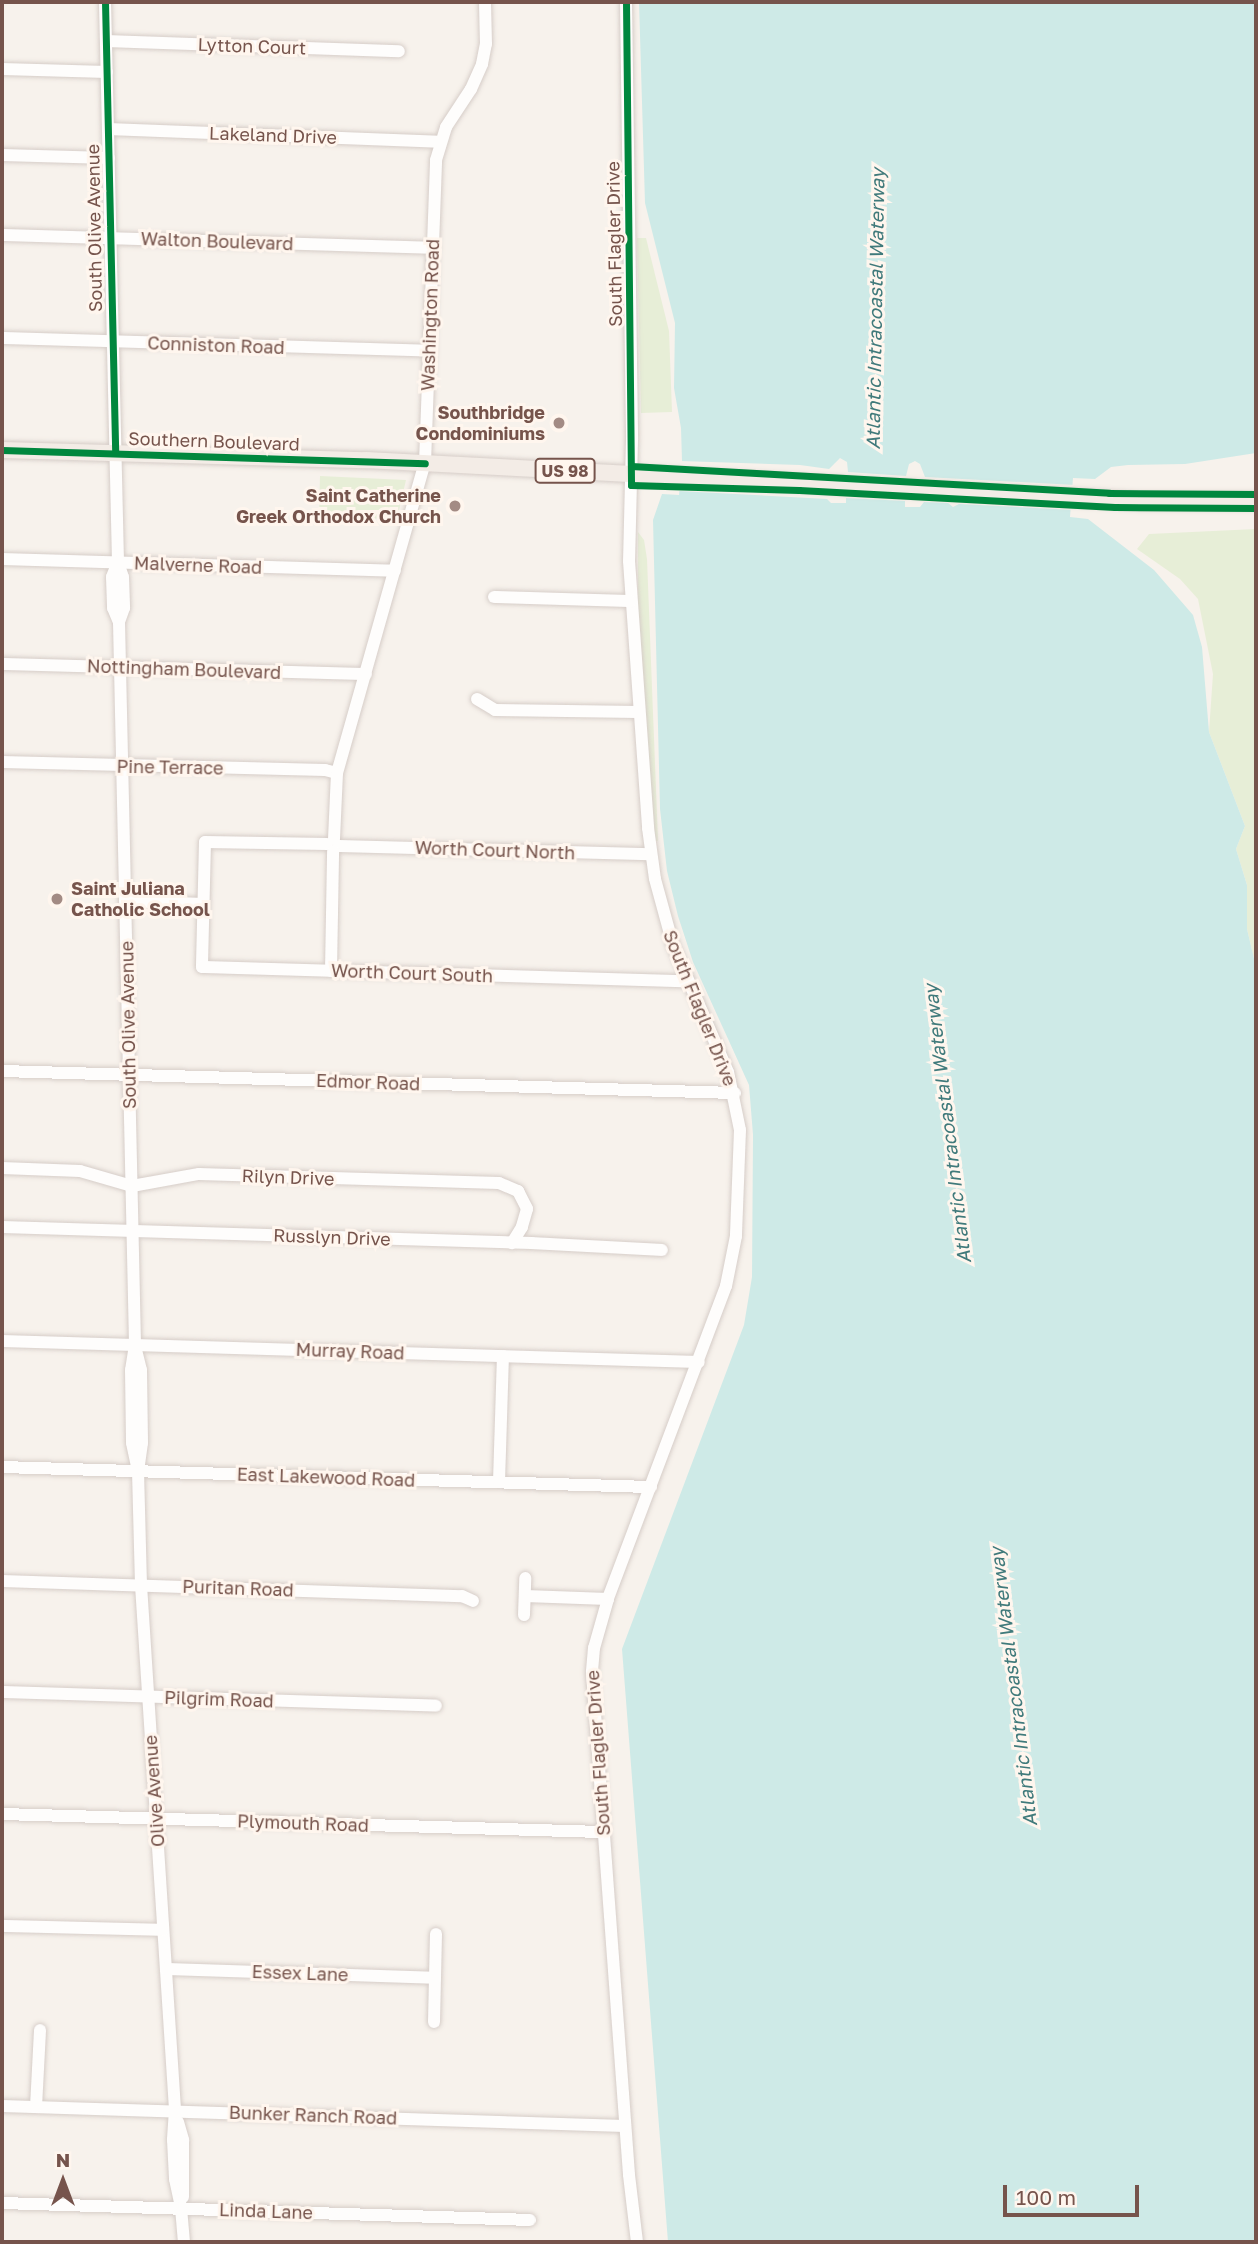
<!DOCTYPE html>
<style>
body{margin:0}
#map{position:relative;width:1258px;height:2244px;overflow:hidden;background:#f7f2ec;font-family:"Golos Text",sans-serif}
div>[style]{position:absolute}
.green>*{inset:0;background:#e7eed7}
.water>*{inset:0;background:#ceeae7}
.pier>*{inset:0;background:#f7f2ec}
.roads{filter:drop-shadow(0 0 2px #d6cdc8) drop-shadow(0 0 2px #d6cdc8)}
.minor>*{height:12px;margin:-6px;padding:0 6px;transform-origin:6px;border-radius:6px;background:#fefdfc}
.major>*{height:16px;margin:-8px;padding:0 8px;transform-origin:8px;border-radius:8px;background:#f3ece6}
.cycleway>*{height:7px;margin:-3.5px;padding:0 3.5px;transform-origin:3.5px;border-radius:3.5px;background:#00873e}
.dots>*{width:19px;height:19px;translate:-50% -50%;box-sizing:border-box;border:4px solid #fff6ee;border-radius:50%}
span{translate:-50% -50%;white-space:nowrap;text-align:center;line-height:1.15;-webkit-text-stroke:6px #fff6ee;paint-order:stroke}
.shield-label span{padding:2px 5px;background:#fff6ee;border:2px solid;border-radius:5px;-webkit-text-stroke-width:0}
.shield-label{font-size:16px;color:#76544c;font-weight:700}
.street-label{font-size:18px;color:#76544c}
.poi-label{font-size:18px;color:#76544c;font-weight:700}
.right{translate:-100% -50%;text-align:right}
.left{translate:0 -50%;text-align:left}
.water-label{font-size:19px;color:#407a7b;font-style:italic}
.frame{position:absolute;inset:0;border:4px solid #76544c;pointer-events:none}
.north{position:absolute;left:28px;top:2146px;width:70px;height:70px;-webkit-text-stroke:5px #fff6ee;paint-order:stroke;rotate:0deg;font-size:19px;font-weight:700;line-height:28px;text-align:center;color:#76544c}
.north::after{content:'';display:block;margin:auto;width:24px;height:32px;background:#76544c;clip-path:polygon(50% 0,100% 100%,50% 72%,0 100%)}
.scale{position:absolute;left:1003px;top:2185px;width:136px;height:32px;box-sizing:border-box;border:4px solid #76544c;border-top:0;padding-left:9px;font-size:21px;line-height:24px;white-space:nowrap;color:#76544c;-webkit-text-stroke:5px #fff6ee;paint-order:stroke}
</style>
<div id="map">
<div class="green">
<i style="clip-path:polygon(637px 238px,646px 238px,669px 331px,672px 412px,641px 413px)"></i>
<i style="clip-path:polygon(320px 476px,406px 480px,397px 519px,319px 517px)"></i>
<i style="clip-path:polygon(1256px 529px,1256px 967px,1247px 929px,1247px 885px,1236px 849px,1245px 826px,1209px 732px,1213px 674px,1198px 599px,1180px 579px,1137px 549px,1149px 534px)"></i>
<i style="clip-path:polygon(638px 532px,644px 540px,647px 559px,658px 841px,655px 841px,638px 606px)"></i>
</div>
<div class="water">
<i style="clip-path:polygon(639px 2px,1256px 2px,1256px 453px,1185px 464px,1128px 465px,1111px 467px,1095px 479px,1073px 478px,1070px 517px,1088px 519px,1154px 570px,1193px 615px,1202px 647px,1209px 732px,1245px 826px,1236px 849px,1247px 885px,1247px 929px,1256px 967px,1256px 2242px,668px 2242px,622px 1649px,744px 1325px,752px 1277px,753px 1135px,749px 1085px,693px 962px,678px 916px,667px 871px,660px 809px,653px 520px,662px 494px,679px 495px,682px 461px,681px 428px,674px 388px,675px 323px,645px 203px)"></i>
</div>
<div class="pier">
<i style="clip-path:polygon(840px 458px,847px 462px,848px 472px,906px 476px,909px 464px,915px 461px,920px 464px,925px 477px,1075px 485px,1074px 510px,959px 504px,953px 507px,948px 503px,924px 502px,920px 507px,905px 507px,905px 501px,846px 498px,846px 503px,831px 503px,827px 499px,678px 491px,680px 461px,800px 465px,829px 469px)"></i>
</div>
<div class="roads">
<div class="minor">
<i style="left:105px;top:2px;width:560px;rotate:88.67deg"></i>
<i style="left:118px;top:562px;width:16px;rotate:72deg"></i>
<i style="left:123px;top:577px;width:31px;rotate:88deg"></i>
<i style="left:124px;top:608px;width:15px;rotate:110deg"></i>
<i style="left:119px;top:622px;width:723px;rotate:88.73deg"></i>
<i style="left:135px;top:1345px;width:25px;rotate:99deg"></i>
<i style="left:131px;top:1370px;width:73px;rotate:89.2deg"></i>
<i style="left:132px;top:1443px;width:29px;rotate:78deg"></i>
<i style="left:626px;top:2px;width:438px;rotate:89.2deg"></i>
<i style="left:632px;top:440px;width:121px;rotate:91.4deg"></i>
<i style="left:629px;top:561px;width:268px;rotate:85.9deg"></i>
<i style="left:648px;top:828px;width:51px;rotate:82.2deg"></i>
<i style="left:655px;top:879px;width:68px;rotate:74.7deg"></i>
<i style="left:673px;top:945px;width:138px;rotate:66.6deg"></i>
<i style="left:728px;top:1072px;width:59px;rotate:78.3deg"></i>
<i style="left:740px;top:1130px;width:106px;rotate:92.2deg"></i>
<i style="left:736px;top:1236px;width:51px;rotate:101.3deg"></i>
<i style="left:726px;top:1286px;width:335px;rotate:110.7deg"></i>
<i style="left:608px;top:1599px;width:51px;rotate:105.9deg"></i>
<i style="left:594px;top:1648px;width:24px;rotate:95deg"></i>
<i style="left:592px;top:1672px;width:504px;rotate:85.79deg"></i>
<i style="left:629px;top:2175px;width:67px;rotate:83.2deg"></i>
<i style="left:106px;top:41px;width:293px;rotate:2deg"></i>
<i style="left:2px;top:69px;width:105px;rotate:1.6deg"></i>
<i style="left:108px;top:129px;width:331px;rotate:2.2deg"></i>
<i style="left:2px;top:155px;width:107px;rotate:1.6deg"></i>
<i style="left:2px;top:235px;width:431px;rotate:1.7deg"></i>
<i style="left:2px;top:338px;width:428px;rotate:1.7deg"></i>
<i style="left:2px;top:559px;width:393px;rotate:1.7deg"></i>
<i style="left:118px;top:562px;width:16px;rotate:112deg"></i>
<i style="left:112px;top:577px;width:31px;rotate:88deg"></i>
<i style="left:113px;top:608px;width:15px;rotate:67deg"></i>
<i style="left:494px;top:597px;width:137px;rotate:1.7deg"></i>
<i style="left:2px;top:664px;width:364px;rotate:1.6deg"></i>
<i style="left:477px;top:699px;width:21px;rotate:31deg"></i>
<i style="left:495px;top:710px;width:143px;rotate:0.8deg"></i>
<i style="left:2px;top:762px;width:323px;rotate:1.4deg"></i>
<i style="left:325px;top:770px;width:12px;rotate:14deg"></i>
<i style="left:334px;top:839px;width:66px;rotate:-87.4deg"></i>
<i style="left:337px;top:773px;width:322px;rotate:-74.2deg"></i>
<i style="left:425px;top:463px;width:303px;rotate:-87.9deg"></i>
<i style="left:436px;top:160px;width:34px;rotate:-73deg"></i>
<i style="left:446px;top:127px;width:45px;rotate:-56.7deg"></i>
<i style="left:471px;top:89px;width:27px;rotate:-66deg"></i>
<i style="left:482px;top:64px;width:20px;rotate:-79deg"></i>
<i style="left:486px;top:44px;width:42px;rotate:-91.4deg"></i>
<i style="left:327px;top:844px;width:122px;rotate:-179.1deg"></i>
<i style="left:205px;top:842px;width:125px;rotate:91.4deg"></i>
<i style="left:202px;top:967px;width:484px;rotate:1.7deg"></i>
<i style="left:339px;top:846px;width:312px;rotate:1.5deg"></i>
<i style="left:125px;top:901px;width:78px;rotate:2.2deg"></i>
<i style="left:331px;top:971px;width:120px;rotate:-89deg"></i>
<i style="left:2px;top:1071px;width:733px;rotate:1.72deg"></i>
<i style="left:2px;top:1168px;width:78px;rotate:2.2deg"></i>
<i style="left:80px;top:1171px;width:54px;rotate:16.1deg"></i>
<i style="left:132px;top:1186px;width:68px;rotate:-10.2deg"></i>
<i style="left:199px;top:1174px;width:300px;rotate:1.7deg"></i>
<i style="left:499px;top:1183px;width:21px;rotate:23deg"></i>
<i style="left:518px;top:1191px;width:20px;rotate:63deg"></i>
<i style="left:527px;top:1209px;width:19px;rotate:106deg"></i>
<i style="left:522px;top:1227px;width:19px;rotate:122deg"></i>
<i style="left:2px;top:1227px;width:530px;rotate:1.73deg"></i>
<i style="left:532px;top:1243px;width:130px;rotate:3.1deg"></i>
<i style="left:2px;top:1341px;width:697px;rotate:1.73deg"></i>
<i style="left:136px;top:1350px;width:21px;rotate:76deg"></i>
<i style="left:141px;top:1370px;width:73px;rotate:89.2deg"></i>
<i style="left:142px;top:1443px;width:28px;rotate:98deg"></i>
<i style="left:138px;top:1471px;width:114px;rotate:88.5deg"></i>
<i style="left:141px;top:1585px;width:526px;rotate:86.29deg"></i>
<i style="left:175px;top:2110px;width:30px;rotate:94deg"></i>
<i style="left:173px;top:2140px;width:39px;rotate:87deg"></i>
<i style="left:175px;top:2179px;width:30px;rotate:78deg"></i>
<i style="left:181px;top:2208px;width:34px;rotate:85deg"></i>
<i style="left:2px;top:1467px;width:649px;rotate:1.77deg"></i>
<i style="left:499px;top:1482px;width:126px;rotate:-88.2deg"></i>
<i style="left:2px;top:1581px;width:460px;rotate:1.9deg"></i>
<i style="left:462px;top:1596px;width:12px;rotate:24deg"></i>
<i style="left:525px;top:1596px;width:83px;rotate:2.1deg"></i>
<i style="left:524px;top:1615px;width:37px;rotate:-88deg"></i>
<i style="left:2px;top:1692px;width:434px;rotate:1.8deg"></i>
<i style="left:2px;top:1814px;width:601px;rotate:1.72deg"></i>
<i style="left:2px;top:1926px;width:161px;rotate:1.4deg"></i>
<i style="left:166px;top:1969px;width:269px;rotate:1.9deg"></i>
<i style="left:434px;top:2022px;width:88px;rotate:-88.7deg"></i>
<i style="left:2px;top:2106px;width:623px;rotate:1.84deg"></i>
<i style="left:36px;top:2107px;width:77px;rotate:-87deg"></i>
<i style="left:178px;top:2122px;width:19px;rotate:74deg"></i>
<i style="left:183px;top:2140px;width:57px;rotate:90deg"></i>
<i style="left:2px;top:2203px;width:528px;rotate:1.84deg"></i>
</div>
<div class="major">
<i style="left:2px;top:450px;width:364px;rotate:1.6deg"></i>
<i style="left:366px;top:460px;width:776px;rotate:3.03deg"></i>
<i style="left:1141px;top:501px;width:115px"></i>
</div>
</div>
<div class="cycleway">
<i style="left:105px;top:2px;width:451px;rotate:88.7deg"></i>
<i style="left:626px;top:2px;width:483px;rotate:89.4deg"></i>
<i style="left:631px;top:485px;width:168px;rotate:1.7deg"></i>
<i style="left:799px;top:490px;width:316px;rotate:3.1deg"></i>
<i style="left:1115px;top:507px;width:141px;rotate:0.4deg"></i>
<i style="left:2px;top:450px;width:423px;rotate:1.8deg"></i>
<i style="left:631px;top:466px;width:479px;rotate:3.2deg"></i>
<i style="left:1109px;top:493px;width:147px;rotate:0.4deg"></i>
</div>
<div class="dots">
<i style="left:559px;top:423px;background:#a38b84"></i>
<i style="left:455px;top:506px;background:#a38b84"></i>
<i style="left:57px;top:899px;background:#a38b84"></i>
</div>
<div class="shield-label">
<span style="left:565px;top:471px">US 98</span>
</div>
<div class="street-label">
<span style="left:252px;top:46px;rotate:2deg">Lytton Court</span>
<span style="left:273px;top:135px;rotate:2deg">Lakeland Drive</span>
<span style="left:94px;top:228px;rotate:-91deg">South Olive Avenue</span>
<span style="left:217px;top:241px;rotate:2deg">Walton Boulevard</span>
<span style="left:614px;top:244px;rotate:-91deg">South Flagler Drive</span>
<span style="left:430px;top:315px;rotate:-88deg">Washington Road</span>
<span style="left:216px;top:345px;rotate:2deg">Conniston Road</span>
<span style="left:214px;top:441px;rotate:2deg">Southern Boulevard</span>
<span style="left:198px;top:565px;rotate:2deg">Malverne Road</span>
<span style="left:184px;top:669px;rotate:2deg">Nottingham Boulevard</span>
<span style="left:170px;top:767px;rotate:1deg">Pine Terrace</span>
<span style="left:495px;top:850px;rotate:2deg">Worth Court North</span>
<span style="left:412px;top:973px;rotate:2deg">Worth Court South</span>
<span style="left:700px;top:1008px;rotate:68deg">South Flagler Drive</span>
<span style="left:128px;top:1025px;rotate:-91deg">South Olive Avenue</span>
<span style="left:368px;top:1082px;rotate:2deg">Edmor Road</span>
<span style="left:288px;top:1177px;rotate:2deg">Rilyn Drive</span>
<span style="left:332px;top:1237px;rotate:2deg">Russlyn Drive</span>
<span style="left:350px;top:1351px;rotate:2deg">Murray Road</span>
<span style="left:326px;top:1477px;rotate:2deg">East Lakewood Road</span>
<span style="left:238px;top:1588px;rotate:2deg">Puritan Road</span>
<span style="left:219px;top:1699px;rotate:2deg">Pilgrim Road</span>
<span style="left:598px;top:1753px;rotate:-94deg">South Flagler Drive</span>
<span style="left:154px;top:1791px;rotate:-94deg">Olive Avenue</span>
<span style="left:303px;top:1823px;rotate:2deg">Plymouth Road</span>
<span style="left:300px;top:1973px;rotate:2deg">Essex Lane</span>
<span style="left:313px;top:2115px;rotate:2deg">Bunker Ranch Road</span>
<span style="left:266px;top:2211px;rotate:2deg">Linda Lane</span>
</div>
<div class="poi-label">
<span class="right" style="left:545px;top:423px">Southbridge<br>Condominiums</span>
<span class="right" style="left:441px;top:506px">Saint Catherine<br>Greek Orthodox Church</span>
<span class="left" style="left:71px;top:899px">Saint Juliana<br>Catholic School</span>
</div>
<div class="water-label">
<span style="left:875px;top:309px;rotate:-89deg">Atlantic Intracoastal Waterway</span>
<span style="left:947px;top:1124px;rotate:-97deg">Atlantic Intracoastal Waterway</span>
<span style="left:1013px;top:1687px;rotate:-97deg">Atlantic Intracoastal Waterway</span>
</div>
<div class="frame"></div>
<div class="north">N</div>
<div class="scale">100 m</div>
</div>
